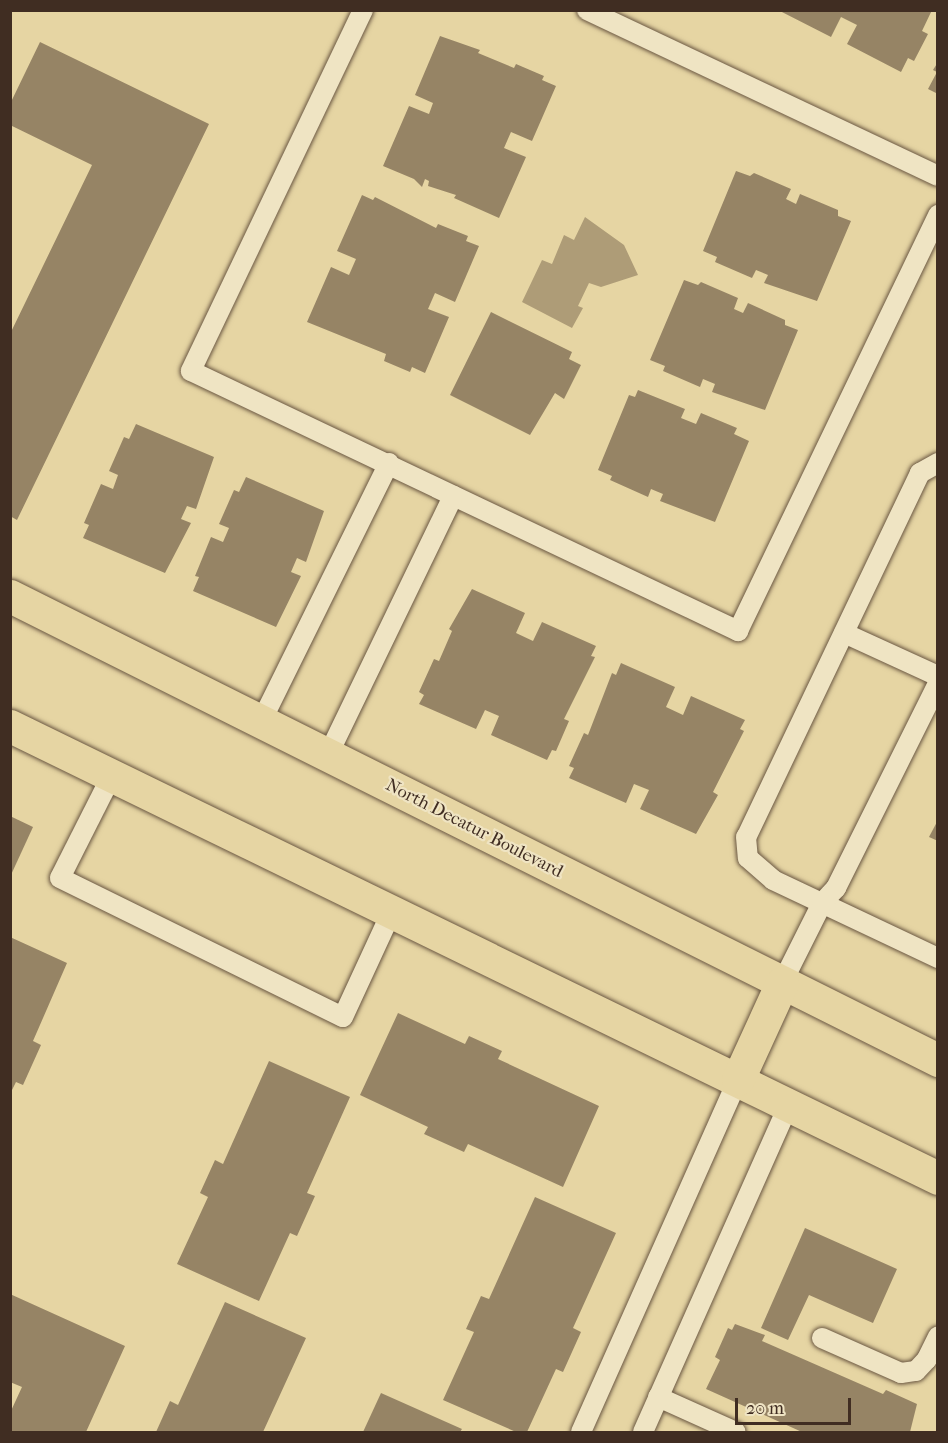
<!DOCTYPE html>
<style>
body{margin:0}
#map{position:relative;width:948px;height:1443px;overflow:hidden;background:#e6d5a3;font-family:"IM FELL French Canon",serif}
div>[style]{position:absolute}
.water>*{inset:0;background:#ae9c77}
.building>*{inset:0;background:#968465}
.roads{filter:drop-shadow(0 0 2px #6a5742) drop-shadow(0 0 2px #6a5742)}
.service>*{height:20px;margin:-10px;padding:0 10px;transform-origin:10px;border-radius:10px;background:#efe4c3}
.primary>*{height:33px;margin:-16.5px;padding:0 16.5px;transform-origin:16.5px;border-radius:16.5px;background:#e6d5a3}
span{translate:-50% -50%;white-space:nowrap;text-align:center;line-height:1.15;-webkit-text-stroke:4.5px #efe4c3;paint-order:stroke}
.street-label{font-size:18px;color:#402d22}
.frame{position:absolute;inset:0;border:12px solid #402d22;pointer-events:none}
.scale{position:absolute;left:735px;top:1398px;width:116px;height:27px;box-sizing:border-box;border:3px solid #402d22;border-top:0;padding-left:8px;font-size:18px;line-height:21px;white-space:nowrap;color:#402d22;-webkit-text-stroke:4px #efe4c3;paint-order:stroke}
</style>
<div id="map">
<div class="water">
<i style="clip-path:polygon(585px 217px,624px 245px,638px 275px,601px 287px,589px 283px,578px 306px,583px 308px,572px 328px,522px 302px,542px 260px,552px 264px,564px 235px,574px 240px)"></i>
</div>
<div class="building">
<i style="clip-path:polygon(778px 10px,932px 10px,922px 31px,928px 34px,914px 61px,908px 58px,901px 72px,847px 44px,857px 25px,841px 17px,831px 37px)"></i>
<i style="clip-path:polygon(440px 36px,480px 50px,478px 53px,514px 68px,516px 64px,544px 76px,542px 80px,556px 86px,532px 141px,511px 132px,504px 148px,526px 157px,499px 218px,454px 198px,456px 195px,428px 186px,429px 181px,425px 179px,422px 187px,414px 179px,383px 166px,409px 106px,429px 114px,433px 103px,415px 95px)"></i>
<i style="clip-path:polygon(40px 42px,209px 124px,17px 520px,10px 516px,10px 334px,92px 165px,10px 125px,10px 104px)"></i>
<i style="clip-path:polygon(938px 62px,938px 94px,928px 89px,937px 72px,933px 70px)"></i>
<i style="clip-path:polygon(736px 171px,750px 176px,754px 173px,791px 189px,786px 199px,796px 204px,800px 194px,838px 210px,838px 216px,851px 221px,817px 301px,764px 283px,768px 275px,756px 270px,752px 278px,715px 262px,717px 257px,703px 251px)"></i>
<i style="clip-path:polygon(362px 195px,373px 200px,375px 197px,436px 228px,438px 224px,468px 236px,466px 241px,479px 246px,455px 302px,435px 293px,428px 309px,449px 317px,425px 373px,412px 367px,410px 372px,384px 361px,386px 354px,307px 322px,331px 267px,349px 275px,356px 259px,337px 251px)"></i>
<i style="clip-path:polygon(684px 280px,698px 285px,701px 282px,738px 298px,734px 309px,743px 313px,748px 303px,785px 320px,785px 325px,798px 330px,765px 410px,712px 392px,715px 384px,703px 379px,700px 387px,663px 371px,665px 366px,650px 360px)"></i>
<i style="clip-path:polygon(491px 312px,572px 352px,569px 359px,581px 365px,564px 399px,555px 393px,530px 435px,450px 395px)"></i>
<i style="clip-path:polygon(638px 390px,685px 409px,681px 418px,696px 424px,701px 413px,737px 428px,734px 434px,749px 441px,715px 522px,660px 501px,663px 494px,651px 489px,648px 497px,610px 480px,612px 476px,598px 470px,629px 395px,635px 397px)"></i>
<i style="clip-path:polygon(136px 424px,214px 457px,196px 509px,187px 506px,181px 519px,191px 523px,165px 573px,83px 538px,89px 525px,84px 523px,101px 484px,113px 489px,118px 475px,109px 471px,124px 437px,129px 439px)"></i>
<i style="clip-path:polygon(246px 477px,324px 511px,306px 562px,297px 558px,291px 572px,301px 576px,276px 627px,193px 591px,199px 577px,195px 576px,211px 537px,223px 542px,229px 528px,219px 524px,234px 490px,239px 492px)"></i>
<i style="clip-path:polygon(472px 589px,525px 613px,516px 633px,533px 641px,542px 622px,596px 646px,591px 656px,595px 657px,564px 719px,569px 721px,556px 751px,552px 750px,547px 760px,491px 735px,499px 716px,485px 710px,476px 729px,419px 704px,424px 695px,419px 692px,434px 659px,439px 661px,452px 631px,449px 629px)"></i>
<i style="clip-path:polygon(621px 663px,675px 687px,666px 707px,683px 715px,691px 696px,745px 720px,740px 729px,744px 731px,713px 792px,718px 795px,696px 834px,640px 809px,649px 790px,634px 784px,626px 803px,569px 778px,574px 768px,569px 766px,584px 733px,588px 735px,612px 673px,616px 675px)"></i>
<i style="clip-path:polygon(10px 816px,33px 827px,10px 877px)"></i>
<i style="clip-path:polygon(938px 820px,938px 841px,929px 837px)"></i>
<i style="clip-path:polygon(10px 937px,67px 963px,33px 1041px,41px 1045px,23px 1085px,16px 1082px,10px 1094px)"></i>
<i style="clip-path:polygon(398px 1013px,465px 1044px,469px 1036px,502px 1051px,498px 1059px,599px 1106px,563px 1187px,468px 1144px,464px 1152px,424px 1134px,428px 1127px,360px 1095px)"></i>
<i style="clip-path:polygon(269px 1061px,350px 1097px,307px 1193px,315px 1196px,297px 1236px,290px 1233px,259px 1301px,177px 1264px,208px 1197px,200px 1193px,215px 1160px,223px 1164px)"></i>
<i style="clip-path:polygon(535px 1197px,616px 1233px,573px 1328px,581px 1332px,563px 1372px,556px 1369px,527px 1432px,516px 1432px,443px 1400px,474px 1332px,466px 1329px,481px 1296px,489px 1299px)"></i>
<i style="clip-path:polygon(805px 1228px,897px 1269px,873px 1323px,809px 1295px,788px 1340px,761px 1328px)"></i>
<i style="clip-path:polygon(10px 1294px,125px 1346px,86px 1432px,10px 1432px,10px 1413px,22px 1387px,10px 1382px)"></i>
<i style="clip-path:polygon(225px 1302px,306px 1338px,263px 1432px,156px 1432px,170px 1401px,178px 1405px)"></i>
<i style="clip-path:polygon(735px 1324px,765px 1335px,762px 1341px,883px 1394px,886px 1390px,917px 1404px,910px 1432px,802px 1432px,706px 1389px,720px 1360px,715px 1357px,728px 1328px,732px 1330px)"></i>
<i style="clip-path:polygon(381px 1393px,462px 1429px,460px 1432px,363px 1432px)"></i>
</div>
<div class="roads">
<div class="service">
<i style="left:363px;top:10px;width:400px;rotate:115.5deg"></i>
<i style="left:191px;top:371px;width:606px;rotate:25.42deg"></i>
<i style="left:738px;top:631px;width:462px;rotate:-64.3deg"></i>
<i style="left:587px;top:10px;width:388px;rotate:25.3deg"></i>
<i style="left:938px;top:463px;width:21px;rotate:151deg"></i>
<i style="left:920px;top:473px;width:403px;rotate:115.5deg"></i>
<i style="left:746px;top:837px;width:21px;rotate:85deg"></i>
<i style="left:748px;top:858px;width:33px;rotate:41deg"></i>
<i style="left:773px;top:880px;width:183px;rotate:25.3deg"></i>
<i style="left:844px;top:633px;width:103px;rotate:24.6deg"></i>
<i style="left:261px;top:722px;width:289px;rotate:-63.7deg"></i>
<i style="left:328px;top:755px;width:288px;rotate:-64.2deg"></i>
<i style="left:112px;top:775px;width:115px;rotate:116.8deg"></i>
<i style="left:60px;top:878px;width:315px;rotate:26.2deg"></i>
<i style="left:343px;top:1017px;width:117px;rotate:-65.2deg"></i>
<i style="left:782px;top:983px;width:89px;rotate:-63.4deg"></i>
<i style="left:822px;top:903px;width:21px;rotate:-47deg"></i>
<i style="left:836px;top:888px;width:229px;rotate:-63.5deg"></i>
<i style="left:822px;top:1338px;width:86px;rotate:23.9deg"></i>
<i style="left:901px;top:1373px;width:15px;rotate:-8deg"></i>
<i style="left:916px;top:1371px;width:16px;rotate:-47deg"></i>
<i style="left:927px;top:1359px;width:25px;rotate:-64deg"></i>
<i style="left:658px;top:1397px;width:85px;rotate:24.2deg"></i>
<i style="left:581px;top:1432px;width:386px;rotate:-66deg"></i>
<i style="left:643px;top:1432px;width:359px;rotate:-66deg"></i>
</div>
<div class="primary">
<i style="left:10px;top:596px;width:1038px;rotate:26.57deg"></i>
<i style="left:10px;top:726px;width:1032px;rotate:25.97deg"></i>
<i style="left:738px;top:1079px;width:106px;rotate:-65.4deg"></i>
</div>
</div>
<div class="street-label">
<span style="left:474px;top:829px;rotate:27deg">North Decatur Boulevard</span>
</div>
<div class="frame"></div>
<div class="scale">20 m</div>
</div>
